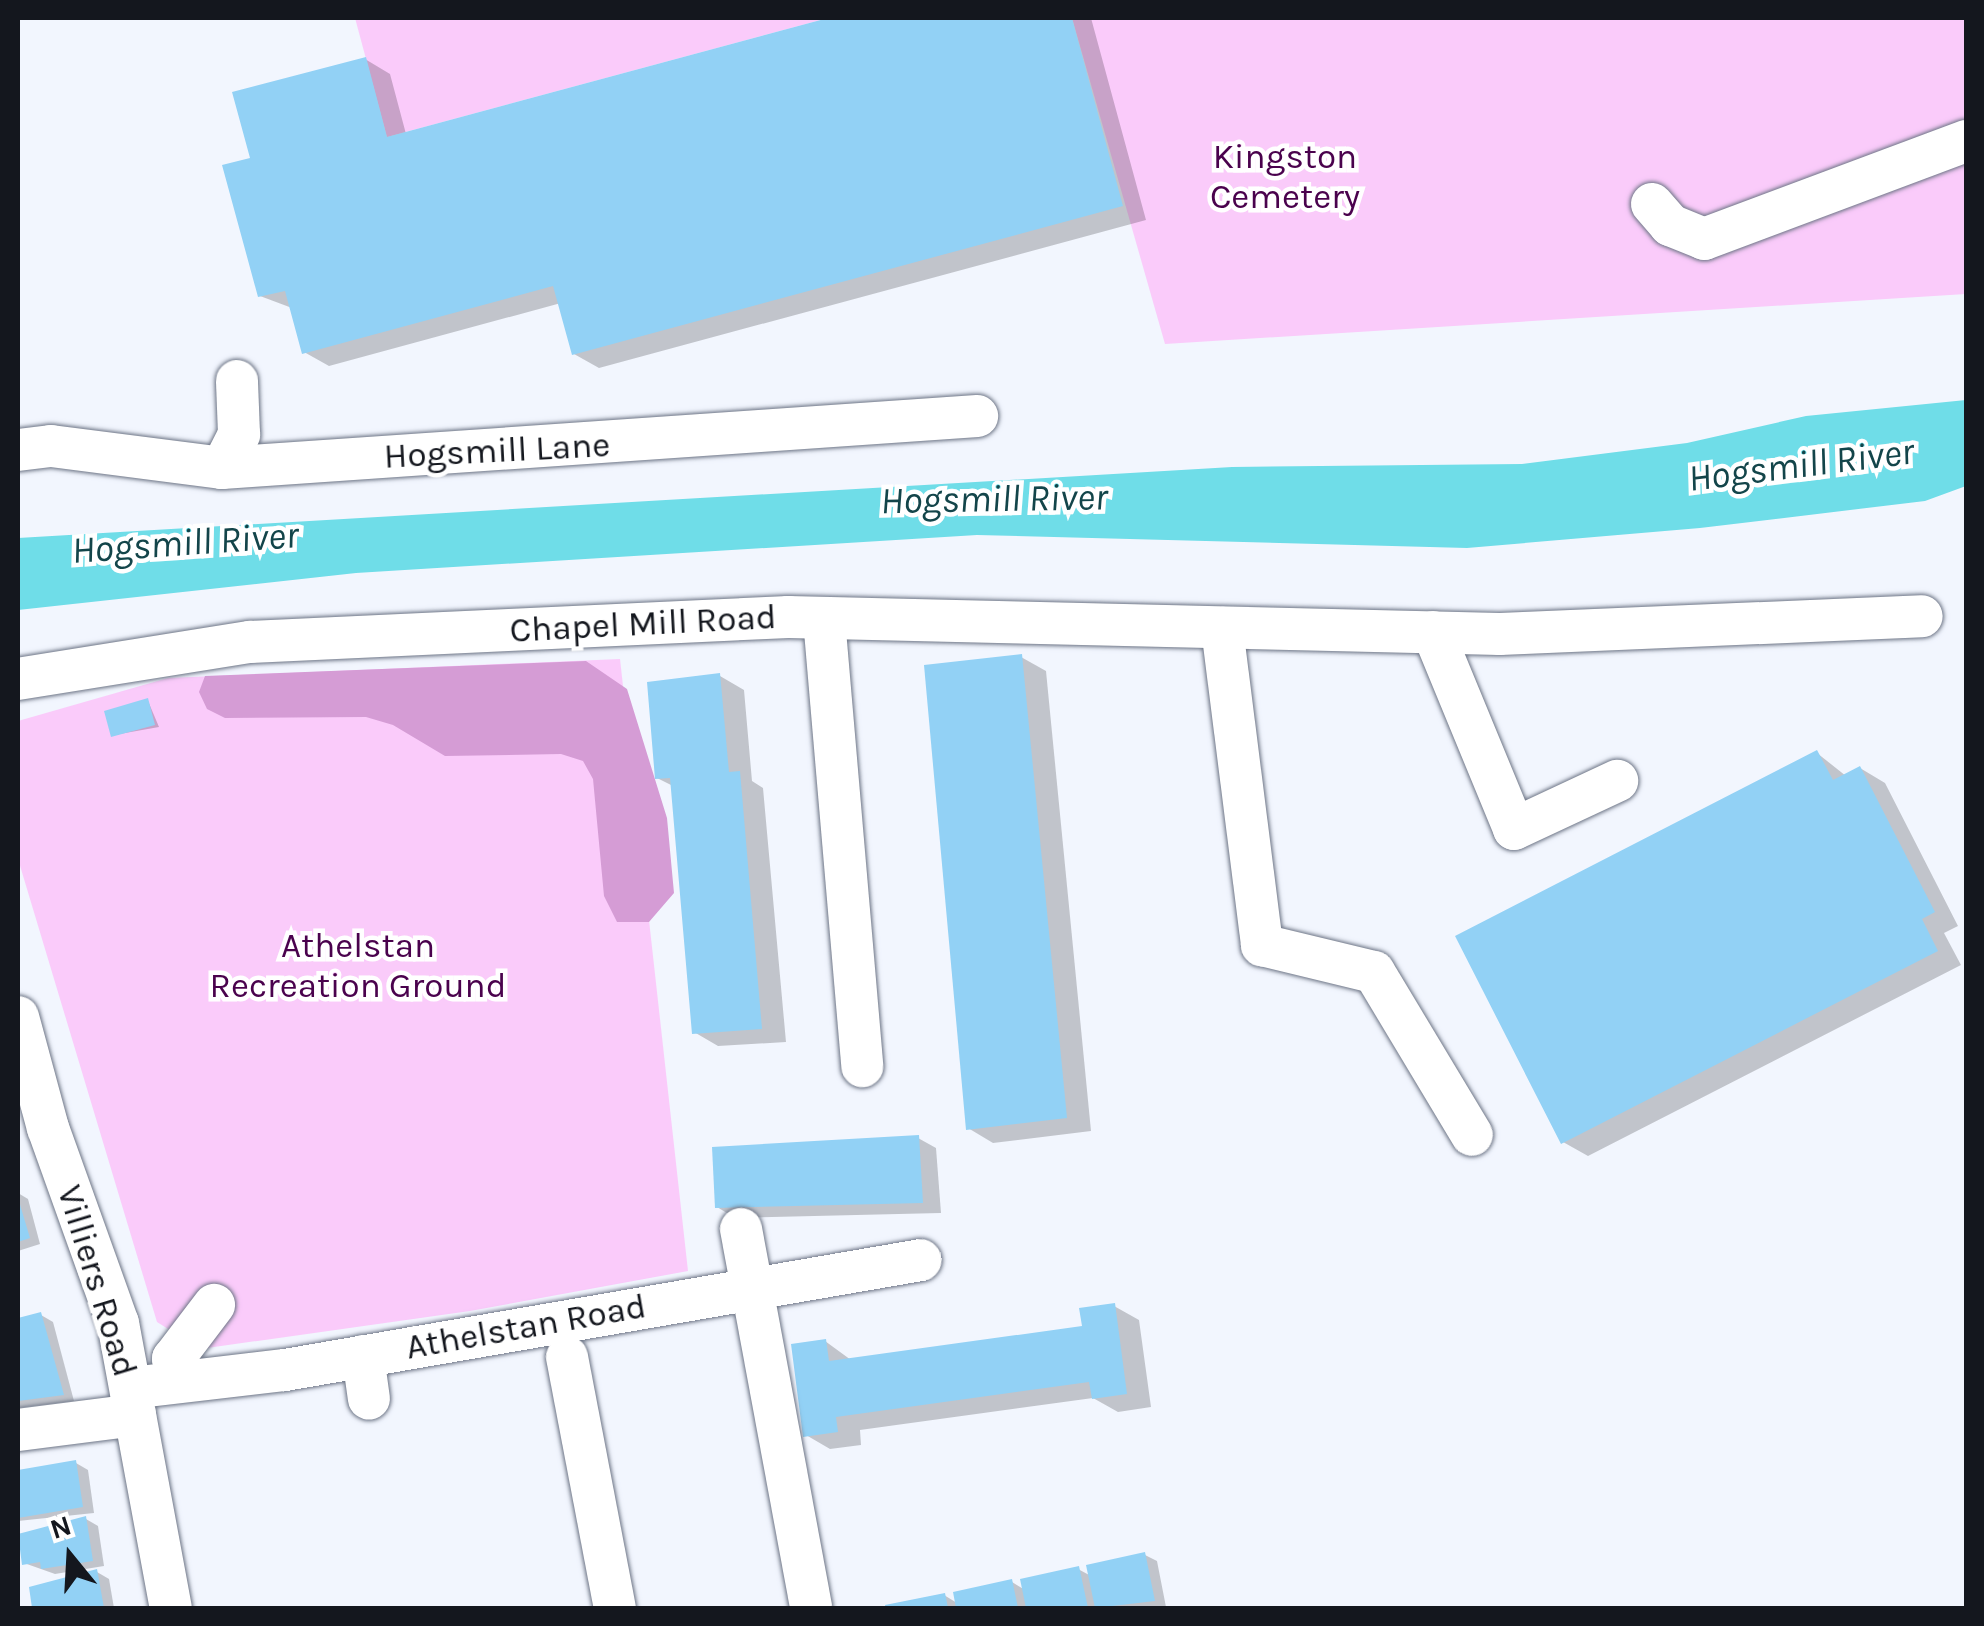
<!DOCTYPE html>
<style>
body{margin:0}
#map{position:relative;width:1984px;height:1626px;overflow:hidden;background:#f2f6fe;font-family:Karla,sans-serif}
div>[style]{position:absolute}
.green>*{inset:0;background:#facbfa}
.forest>*{inset:0;background:#d59cd5}
.water>*{inset:0;background:#6fdde8}
.shadow>*{inset:0;background:#0003}
.building>*{inset:0;background:#92d1f5}
.roads{filter:drop-shadow(0 0 2px #6d7586) drop-shadow(0 0 2px #6d7586)}
.minor>*{height:42px;margin:-21px;padding:0 21px;transform-origin:21px;border-radius:21px;background:#fff}
span{translate:-50% -50%;white-space:nowrap;text-align:center;line-height:1.15;-webkit-text-stroke:9px #fff;paint-order:stroke}
.park-label{font-size:35px;color:#4a024d}
.street-label{font-size:35px;color:#14171e}
.water-label{font-size:38px;color:#13454a;font-style:italic}
.frame{position:absolute;inset:0;border:20px solid #14171e;pointer-events:none}
.north{position:absolute;left:20px;top:1506px;width:100px;height:100px;-webkit-text-stroke:8px #fff;paint-order:stroke;rotate:342deg;font-size:28px;font-weight:700;line-height:40px;text-align:center;color:#14171e}
.north::after{content:'';display:block;margin:auto;width:35px;height:45px;background:#14171e;clip-path:polygon(50% 0,100% 100%,50% 72%,0 100%)}
</style>
<div id="map">
<div class="green">
<i style="clip-path:polygon(355px 18px,828px 18px,387px 137px)"></i>
<i style="clip-path:polygon(1072px 18px,1966px 18px,1966px 294px,1165px 344px)"></i>
<i style="clip-path:polygon(620px 659px,688px 1271px,470px 1311px,200px 1349px,157px 1322px,18px 859px,18px 721px,168px 678px)"></i>
</div>
<div class="forest">
<i style="clip-path:polygon(586px 661px,627px 689px,667px 818px,674px 893px,649px 922px,617px 922px,604px 896px,593px 779px,583px 761px,561px 754px,445px 756px,393px 725px,366px 717px,225px 718px,207px 709px,199px 692px,205px 676px)"></i>
</div>
<div class="water">
<i style="clip-path:polygon(1966px 400px,1966px 486px,1925px 501px,1700px 528px,1467px 548px,977px 535px,356px 573px,18px 610px,18px 538px,1232px 467px,1522px 464px,1687px 443px,1806px 416px)"></i>
</div>
<div class="shadow">
<i style="clip-path:polygon(837px 18px,1091px 18px,1146px 220px,599px 368px,574px 354px,561px 303px,329px 366px,304px 352px,292px 308px,260px 296px,253px 160px,365px 59px,390px 74px,406px 134px)"></i>
<i style="clip-path:polygon(1021px 657px,1046px 671px,1091px 1131px,993px 1143px,968px 1128px)"></i>
<i style="clip-path:polygon(720px 676px,744px 690px,752px 781px,763px 788px,786px 1042px,718px 1046px,694px 1032px,673px 786px,657px 778px)"></i>
<i style="clip-path:polygon(148px 701px,159px 727px,114px 735px)"></i>
<i style="clip-path:polygon(1817px 753px,1846px 776px,1860px 768px,1885px 783px,1958px 926px,1944px 933px,1961px 965px,1588px 1156px,1563px 1142px)"></i>
<i style="clip-path:polygon(918px 1138px,936px 1148px,941px 1213px,735px 1218px,717px 1207px)"></i>
<i style="clip-path:polygon(18px 1193px,28px 1199px,40px 1244px,18px 1251px)"></i>
<i style="clip-path:polygon(1114px 1306px,1139px 1320px,1151px 1407px,1118px 1412px,1093px 1398px,860px 1430px,861px 1445px,830px 1449px,806px 1435px,825px 1341px,851px 1360px,1084px 1328px)"></i>
<i style="clip-path:polygon(41px 1315px,53px 1322px,74px 1401px,18px 1408px,18px 1321px)"></i>
<i style="clip-path:polygon(76px 1463px,88px 1470px,94px 1513px,18px 1521px,18px 1473px)"></i>
<i style="clip-path:polygon(86px 1519px,98px 1526px,104px 1566px,55px 1574px,24px 1563px)"></i>
<i style="clip-path:polygon(1145px 1555px,1157px 1561px,1166px 1607px,888px 1607px,944px 1595px,957px 1603px,1012px 1582px,1025px 1590px,1078px 1569px,1091px 1576px)"></i>
<i style="clip-path:polygon(97px 1572px,109px 1579px,114px 1608px,35px 1608px,31px 1589px)"></i>
</div>
<div class="building">
<i style="clip-path:polygon(828px 18px,1072px 18px,1123px 206px,572px 355px,553px 286px,302px 354px,285px 291px,258px 297px,222px 165px,250px 158px,232px 92px,366px 57px,387px 137px)"></i>
<i style="clip-path:polygon(1022px 654px,1067px 1118px,966px 1130px,924px 665px)"></i>
<i style="clip-path:polygon(720px 673px,729px 772px,740px 771px,762px 1029px,692px 1034px,670px 778px,655px 779px,647px 682px)"></i>
<i style="clip-path:polygon(148px 698px,155px 725px,111px 737px,104px 711px)"></i>
<i style="clip-path:polygon(1817px 750px,1833px 780px,1860px 766px,1935px 912px,1922px 919px,1938px 951px,1561px 1144px,1455px 936px)"></i>
<i style="clip-path:polygon(919px 1135px,923px 1203px,715px 1208px,712px 1147px)"></i>
<i style="clip-path:polygon(18px 1198px,30px 1238px,18px 1242px)"></i>
<i style="clip-path:polygon(1115px 1303px,1127px 1394px,1092px 1399px,1089px 1382px,836px 1417px,838px 1432px,803px 1437px,791px 1344px,826px 1339px,829px 1361px,1082px 1326px,1079px 1308px)"></i>
<i style="clip-path:polygon(41px 1312px,64px 1395px,18px 1401px,18px 1318px)"></i>
<i style="clip-path:polygon(76px 1460px,83px 1507px,18px 1518px,18px 1470px)"></i>
<i style="clip-path:polygon(86px 1516px,93px 1561px,41px 1569px,40px 1562px,22px 1565px,18px 1534px)"></i>
<i style="clip-path:polygon(1145px 1552px,1155px 1601px,1095px 1608px,1086px 1565px)"></i>
<i style="clip-path:polygon(1079px 1566px,1088px 1608px,1026px 1608px,1020px 1579px)"></i>
<i style="clip-path:polygon(97px 1569px,104px 1608px,32px 1608px,29px 1587px)"></i>
<i style="clip-path:polygon(1012px 1579px,1018px 1608px,956px 1608px,953px 1592px)"></i>
<i style="clip-path:polygon(945px 1593px,948px 1608px,886px 1608px,885px 1605px)"></i>
</div>
<div class="roads">
<div class="minor">
<i style="left:1652px;top:204px;width:28px;rotate:49deg"></i>
<i style="left:1670px;top:225px;width:37px;rotate:22deg"></i>
<i style="left:1704px;top:239px;width:280px;rotate:-20.5deg"></i>
<i style="left:18px;top:450px;width:33px;rotate:-7deg"></i>
<i style="left:51px;top:446px;width:172px;rotate:7.3deg"></i>
<i style="left:222px;top:468px;width:757px;rotate:-3.94deg"></i>
<i style="left:222px;top:468px;width:38px;rotate:-63deg"></i>
<i style="left:239px;top:434px;width:53px;rotate:-92.2deg"></i>
<i style="left:824px;top:619px;width:449px;rotate:85.1deg"></i>
<i style="left:1222px;top:628px;width:320px;rotate:82.8deg"></i>
<i style="left:1262px;top:945px;width:115px;rotate:13.6deg"></i>
<i style="left:1374px;top:972px;width:190px;rotate:59deg"></i>
<i style="left:1433px;top:632px;width:213px;rotate:67.6deg"></i>
<i style="left:1514px;top:829px;width:114px;rotate:-25deg"></i>
<i style="left:18px;top:679px;width:235px;rotate:-9.1deg"></i>
<i style="left:250px;top:642px;width:539px;rotate:-2.66deg"></i>
<i style="left:788px;top:617px;width:712px;rotate:1.37deg"></i>
<i style="left:1500px;top:634px;width:422px;rotate:-2.4deg"></i>
<i style="left:18px;top:1017px;width:115px;rotate:74.9deg"></i>
<i style="left:48px;top:1128px;width:207px;rotate:70.3deg"></i>
<i style="left:118px;top:1323px;width:290px;rotate:79.5deg"></i>
<i style="left:741px;top:1229px;width:385px;rotate:79.5deg"></i>
<i style="left:363px;top:1356px;width:43px;rotate:82.1deg"></i>
<i style="left:567px;top:1357px;width:256px;rotate:79.2deg"></i>
<i style="left:178px;top:1382px;width:24px;rotate:-102deg"></i>
<i style="left:173px;top:1359px;width:68px;rotate:-52.8deg"></i>
<i style="left:131px;top:1388px;width:155px;rotate:-6.7deg"></i>
<i style="left:285px;top:1370px;width:645px;rotate:-9.81deg"></i>
<i style="left:18px;top:1430px;width:118px;rotate:-7.3deg"></i>
</div>
</div>
<div class="park-label">
<span style="left:1285px;top:177px">Kingston<br>Cemetery</span>
<span style="left:358px;top:966px">Athelstan<br>Recreation Ground</span>
</div>
<div class="street-label">
<span style="left:497px;top:451px;rotate:-3deg">Hogsmill Lane</span>
<span style="left:643px;top:624px;rotate:-3deg">Chapel Mill Road</span>
<span style="left:97px;top:1281px;rotate:73deg">Villiers Road</span>
<span style="left:526px;top:1327px;rotate:-10deg">Athelstan Road</span>
</div>
<div class="water-label">
<span style="left:1801px;top:465px;rotate:-7deg">Hogsmill River</span>
<span style="left:994px;top:499px;rotate:-1deg">Hogsmill River</span>
<span style="left:185px;top:543px;rotate:-4deg">Hogsmill River</span>
</div>
<div class="frame"></div>
<div class="north">N</div>
</div>
